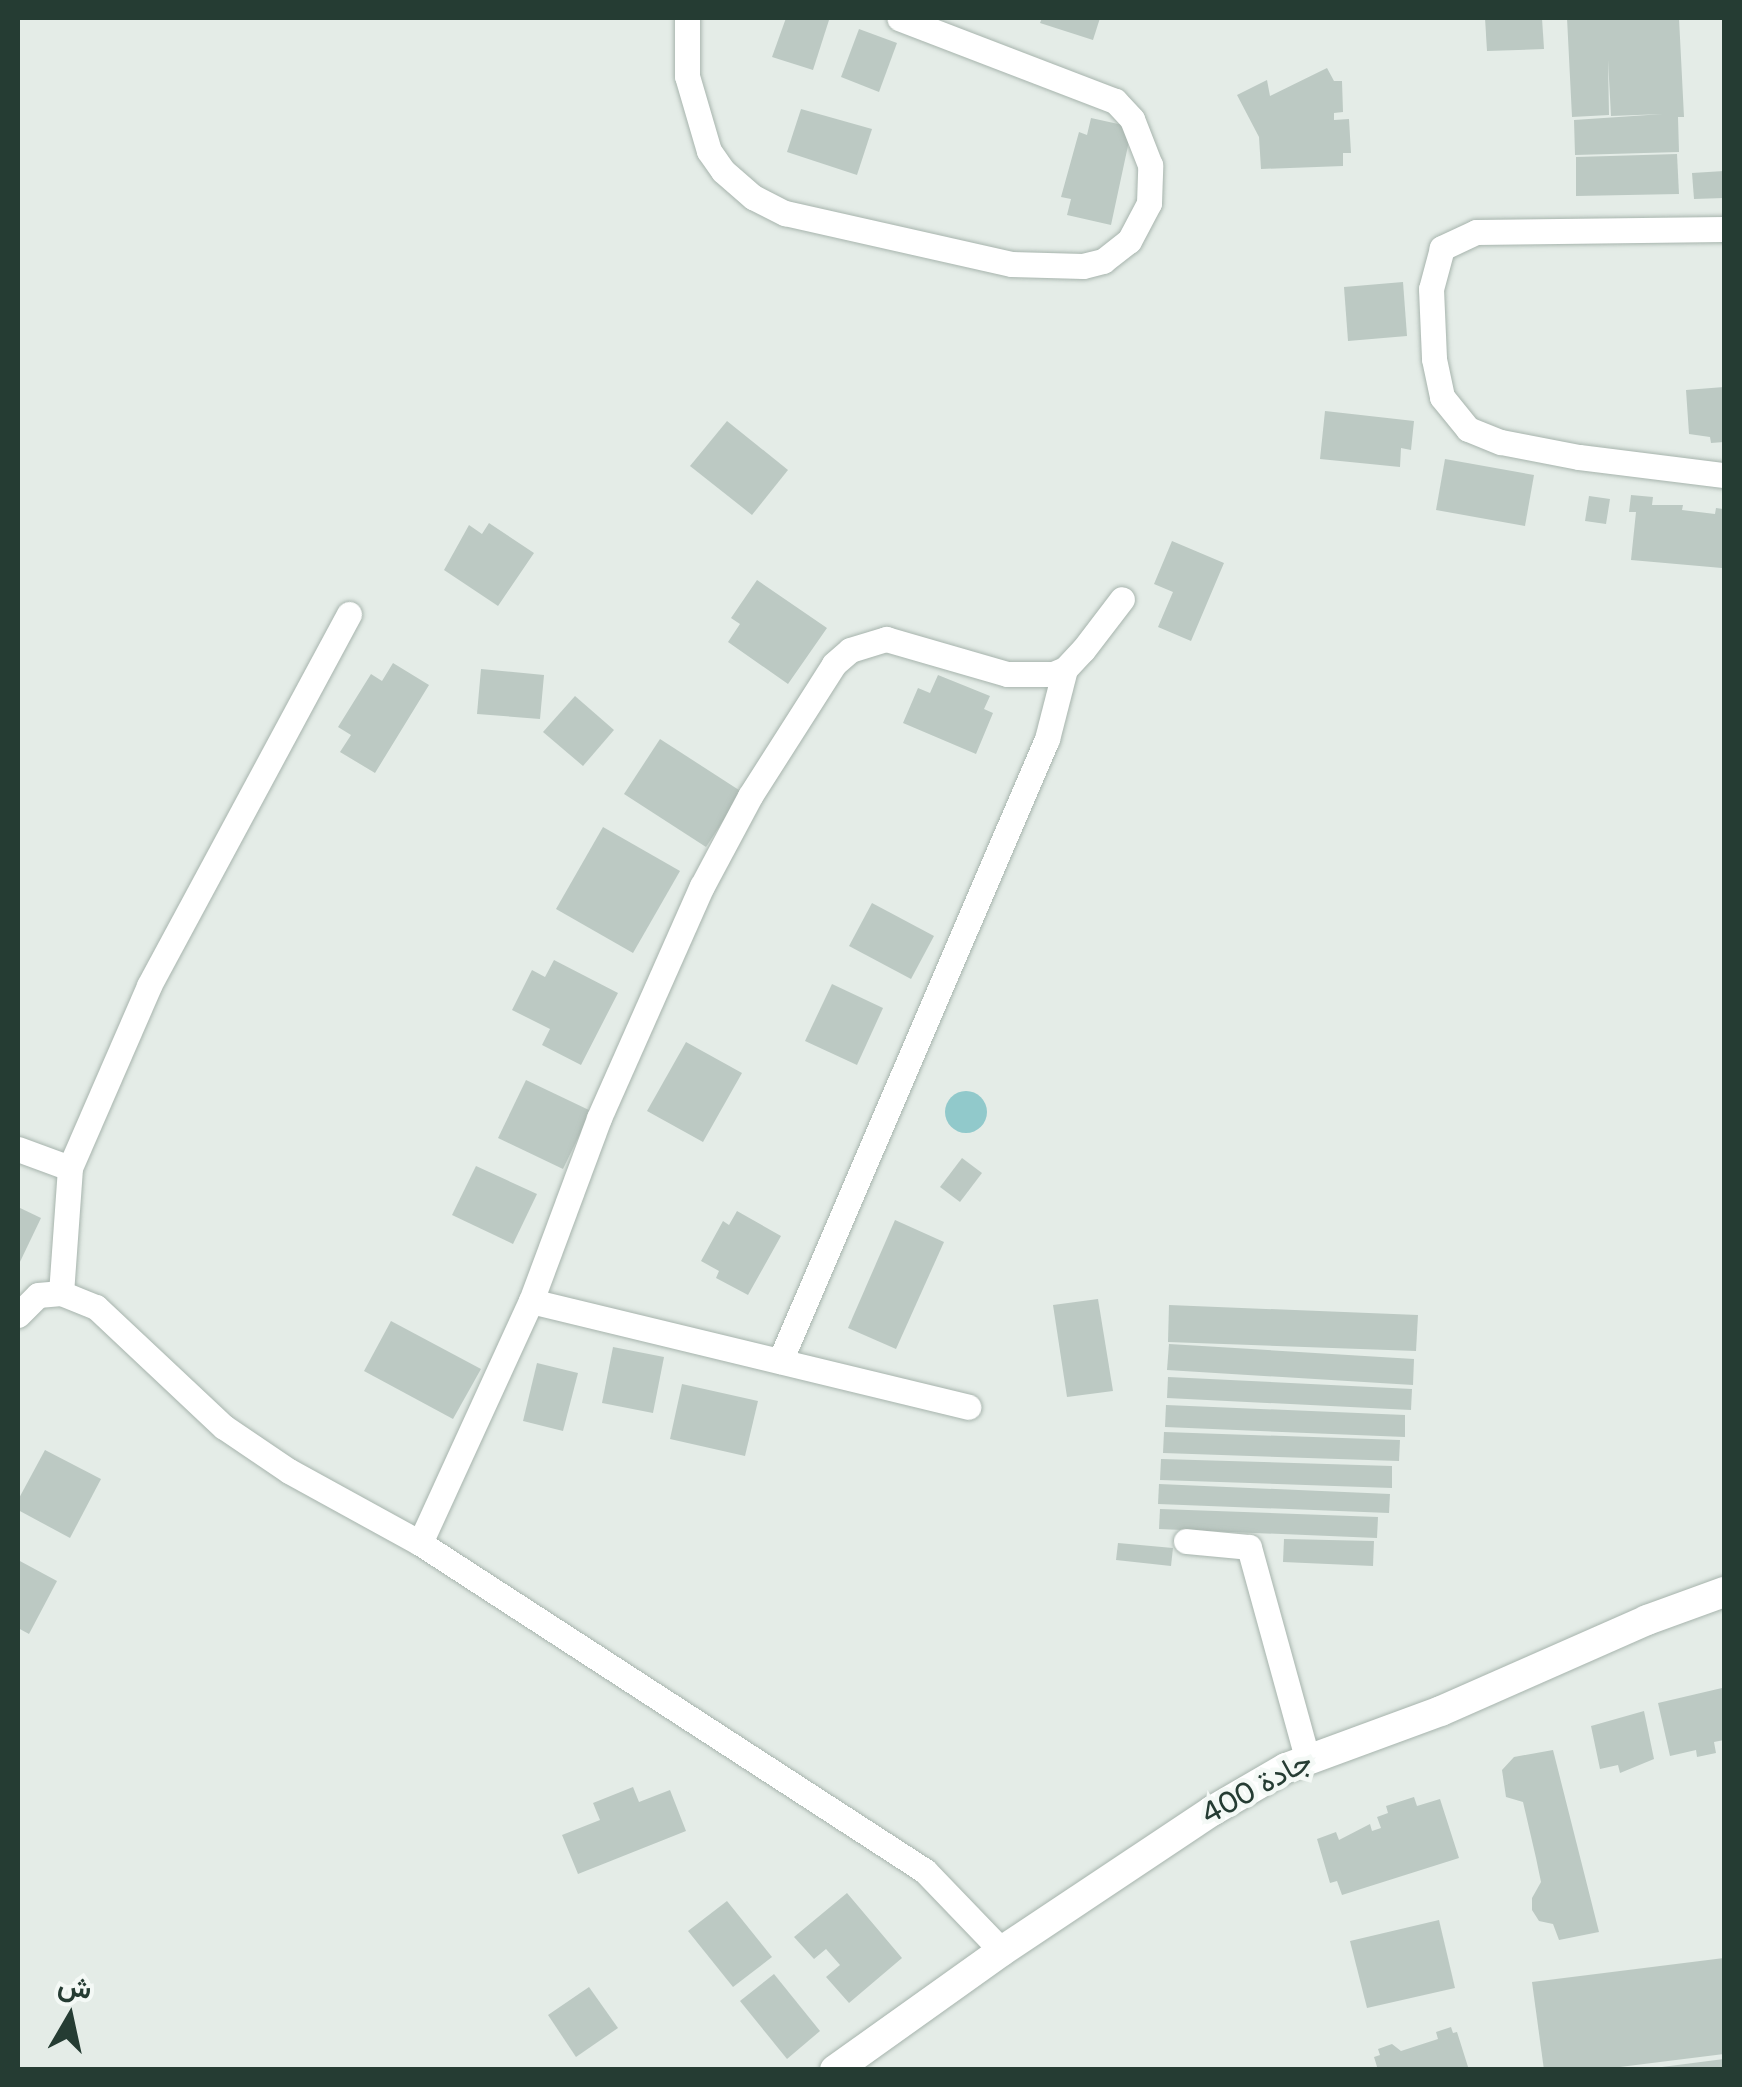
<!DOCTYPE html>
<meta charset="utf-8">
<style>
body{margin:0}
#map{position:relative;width:1742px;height:2087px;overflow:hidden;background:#e4ece7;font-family:"Varela Round",Vazirmatn,sans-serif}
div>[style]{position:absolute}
.water>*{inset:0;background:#91c9cb}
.round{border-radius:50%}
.building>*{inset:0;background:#bcc9c3}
.roads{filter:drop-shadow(0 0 2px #a7b4ad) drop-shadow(0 0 2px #a7b4ad)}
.minor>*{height:25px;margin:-12.5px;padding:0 12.5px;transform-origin:12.5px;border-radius:12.5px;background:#fff}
.secondary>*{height:30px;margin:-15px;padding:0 15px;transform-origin:15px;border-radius:15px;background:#fff}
span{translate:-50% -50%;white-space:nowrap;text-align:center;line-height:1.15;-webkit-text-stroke:9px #f4f9f6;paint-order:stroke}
.street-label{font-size:30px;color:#253c33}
.frame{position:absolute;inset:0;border:20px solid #253c33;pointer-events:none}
.north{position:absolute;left:20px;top:1967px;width:100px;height:100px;-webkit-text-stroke:8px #f4f9f6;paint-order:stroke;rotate:9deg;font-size:28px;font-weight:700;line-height:40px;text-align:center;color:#253c33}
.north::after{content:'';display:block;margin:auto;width:35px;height:45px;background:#253c33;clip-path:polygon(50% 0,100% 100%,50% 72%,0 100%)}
</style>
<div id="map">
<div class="water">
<i class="round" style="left:945px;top:1091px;width:42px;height:42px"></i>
</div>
<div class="building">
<i style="clip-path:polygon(786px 18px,829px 20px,813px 70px,772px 57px)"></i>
<i style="clip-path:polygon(1042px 18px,1100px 18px,1093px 40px,1040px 23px)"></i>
<i style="clip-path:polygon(1485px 18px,1542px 18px,1544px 49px,1487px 51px)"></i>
<i style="clip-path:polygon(1567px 18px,1679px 18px,1684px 117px,1678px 117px,1679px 152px,1575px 155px,1574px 120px,1663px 114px,1611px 116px,1608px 60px,1609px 115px,1572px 117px)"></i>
<i style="clip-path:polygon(859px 29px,897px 43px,879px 92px,841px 77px)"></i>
<i style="clip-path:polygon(1327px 68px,1334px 81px,1342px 81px,1343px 112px,1334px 113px,1334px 120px,1349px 119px,1351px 153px,1343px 153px,1343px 166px,1261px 169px,1259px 137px,1237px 95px,1267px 80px,1270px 96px)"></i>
<i style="clip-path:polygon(801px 109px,872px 129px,857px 175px,787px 152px)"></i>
<i style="clip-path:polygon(1091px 118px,1132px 127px,1111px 225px,1067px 215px,1071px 199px,1061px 197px,1079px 132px,1087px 135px)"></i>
<i style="clip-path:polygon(1677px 154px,1679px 194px,1576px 196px,1576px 157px)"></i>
<i style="clip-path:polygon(1724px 171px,1724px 198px,1694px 199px,1692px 173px)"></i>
<i style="clip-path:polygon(1403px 282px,1407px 336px,1348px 341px,1344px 287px)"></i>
<i style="clip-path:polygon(1724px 387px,1724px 442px,1711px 443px,1710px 437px,1689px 434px,1686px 390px)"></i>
<i style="clip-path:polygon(1325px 411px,1414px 421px,1411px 450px,1401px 448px,1400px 467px,1320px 459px)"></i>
<i style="clip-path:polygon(727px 421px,788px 470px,752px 515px,690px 466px)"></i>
<i style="clip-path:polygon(1445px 459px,1534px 475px,1525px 526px,1436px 510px)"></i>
<i style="clip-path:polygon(1631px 495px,1653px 497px,1652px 505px,1683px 505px,1682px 510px,1715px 514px,1716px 508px,1723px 509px,1722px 568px,1631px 560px,1636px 512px,1629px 512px)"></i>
<i style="clip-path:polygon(1589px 496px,1610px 499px,1606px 524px,1585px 521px)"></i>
<i style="clip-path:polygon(489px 523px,534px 553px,498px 606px,444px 570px,469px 525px,482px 534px)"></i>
<i style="clip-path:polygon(1172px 541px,1224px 563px,1191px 641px,1158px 627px,1173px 592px,1154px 584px)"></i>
<i style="clip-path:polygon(757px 580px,827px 628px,788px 684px,728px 642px,740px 624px,731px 618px)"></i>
<i style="clip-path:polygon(393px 663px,429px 685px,375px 773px,340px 752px,351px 735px,338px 727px,371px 674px,382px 681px)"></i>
<i style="clip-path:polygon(481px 669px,544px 675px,540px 719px,477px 714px)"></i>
<i style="clip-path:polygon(938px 675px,990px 696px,984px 709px,993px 713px,976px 754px,903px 723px,918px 688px,930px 693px)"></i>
<i style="clip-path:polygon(575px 696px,614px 730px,583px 766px,543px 732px)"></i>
<i style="clip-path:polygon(660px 739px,742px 792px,706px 847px,624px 794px)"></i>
<i style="clip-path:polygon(603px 827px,680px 871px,633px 953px,556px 909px)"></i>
<i style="clip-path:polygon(872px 903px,934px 936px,911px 979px,849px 946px)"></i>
<i style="clip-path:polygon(554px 960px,618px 993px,581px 1065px,542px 1045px,550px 1029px,512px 1010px,532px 970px,545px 977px)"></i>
<i style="clip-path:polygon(832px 984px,883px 1008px,857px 1065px,805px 1041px)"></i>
<i style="clip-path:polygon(686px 1042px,742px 1073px,703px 1142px,647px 1111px)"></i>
<i style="clip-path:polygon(526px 1080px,591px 1111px,563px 1169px,498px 1138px)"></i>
<i style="clip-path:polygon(962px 1158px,982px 1173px,960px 1202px,940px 1187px)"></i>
<i style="clip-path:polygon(476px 1166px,537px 1194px,513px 1244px,452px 1215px)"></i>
<i style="clip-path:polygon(18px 1207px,41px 1218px,18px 1266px)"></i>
<i style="clip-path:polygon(737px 1211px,781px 1236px,748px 1295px,716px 1278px,719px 1271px,701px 1261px,723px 1221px,729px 1225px)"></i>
<i style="clip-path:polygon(895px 1220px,944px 1242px,896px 1349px,848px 1328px)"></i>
<i style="clip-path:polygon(1098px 1299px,1113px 1391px,1067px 1397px,1053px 1305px)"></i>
<i style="clip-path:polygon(1169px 1305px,1418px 1315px,1416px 1351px,1168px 1342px)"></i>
<i style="clip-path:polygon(391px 1321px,481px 1369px,453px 1419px,364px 1371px)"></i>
<i style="clip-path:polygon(1169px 1344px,1414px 1359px,1413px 1385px,1167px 1370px)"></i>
<i style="clip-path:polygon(613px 1347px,664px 1357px,653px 1413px,602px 1403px)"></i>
<i style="clip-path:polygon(537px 1363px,578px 1373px,563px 1431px,523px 1421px)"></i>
<i style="clip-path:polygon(1168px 1377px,1412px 1389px,1411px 1410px,1167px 1398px)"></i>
<i style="clip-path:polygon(682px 1384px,758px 1401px,745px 1456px,670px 1439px)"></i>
<i style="clip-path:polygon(1166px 1405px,1405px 1415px,1405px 1437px,1165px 1427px)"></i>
<i style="clip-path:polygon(1164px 1432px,1400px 1440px,1399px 1461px,1163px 1453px)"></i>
<i style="clip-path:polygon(45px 1450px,101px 1479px,70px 1538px,18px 1510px,18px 1500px)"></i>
<i style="clip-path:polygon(1161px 1459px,1392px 1466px,1392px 1488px,1160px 1480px)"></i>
<i style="clip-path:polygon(1159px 1484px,1390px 1494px,1389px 1513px,1158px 1504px)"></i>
<i style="clip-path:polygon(1160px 1509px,1378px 1517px,1377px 1538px,1159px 1529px)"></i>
<i style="clip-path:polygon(1284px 1539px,1374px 1541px,1373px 1566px,1283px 1562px)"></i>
<i style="clip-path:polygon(1118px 1543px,1173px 1548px,1171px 1566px,1116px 1560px)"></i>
<i style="clip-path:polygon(18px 1560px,57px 1581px,29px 1634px,18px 1628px)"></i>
<i style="clip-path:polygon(1722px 1688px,1724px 1740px,1714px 1742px,1716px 1753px,1697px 1757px,1696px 1750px,1670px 1756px,1658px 1703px)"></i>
<i style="clip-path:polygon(1644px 1711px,1654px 1759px,1620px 1773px,1618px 1765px,1600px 1769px,1591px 1726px)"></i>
<i style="clip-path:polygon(1553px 1750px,1599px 1932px,1559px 1940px,1553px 1924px,1539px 1921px,1532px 1910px,1532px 1898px,1541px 1882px,1536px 1858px,1523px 1802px,1506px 1797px,1502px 1770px,1514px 1757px)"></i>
<i style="clip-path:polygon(633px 1787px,639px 1802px,670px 1790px,686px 1831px,578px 1874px,562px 1835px,600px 1820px,593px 1803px)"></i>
<i style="clip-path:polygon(1414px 1797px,1417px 1806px,1440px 1799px,1459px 1858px,1342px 1895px,1337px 1881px,1330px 1883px,1317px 1839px,1336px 1832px,1339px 1840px,1370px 1824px,1372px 1831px,1381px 1828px,1377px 1817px,1388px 1813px,1386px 1806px)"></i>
<i style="clip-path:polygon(847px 1893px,902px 1958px,849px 2003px,826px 1977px,840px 1965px,826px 1949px,814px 1959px,794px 1937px)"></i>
<i style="clip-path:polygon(727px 1901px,772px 1957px,733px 1987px,688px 1931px)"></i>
<i style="clip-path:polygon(1439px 1920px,1455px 1988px,1367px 2008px,1350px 1941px)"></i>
<i style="clip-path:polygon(1724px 1958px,1724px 2054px,1596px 2070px,1544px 2070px,1532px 1982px)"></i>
<i style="clip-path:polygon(774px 1974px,820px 2031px,787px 2059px,740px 2001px)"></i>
<i style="clip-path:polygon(589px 1987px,618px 2028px,576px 2057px,548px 2015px)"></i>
<i style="clip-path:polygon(1451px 2027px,1453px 2033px,1457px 2032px,1469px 2070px,1378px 2070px,1374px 2057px,1380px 2055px,1378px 2049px,1392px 2044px,1401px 2051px,1438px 2039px,1436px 2032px)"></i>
<i style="clip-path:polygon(1724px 2059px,1724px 2070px,1662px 2070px,1662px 2067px)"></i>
</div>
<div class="roads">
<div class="minor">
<i style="left:687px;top:18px;width:58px;rotate:90deg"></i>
<i style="left:687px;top:76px;width:78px;rotate:73.7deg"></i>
<i style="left:709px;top:151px;width:24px;rotate:55deg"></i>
<i style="left:723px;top:171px;width:40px;rotate:41deg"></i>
<i style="left:753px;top:197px;width:36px;rotate:27deg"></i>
<i style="left:785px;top:213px;width:232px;rotate:12.7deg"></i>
<i style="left:1011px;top:264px;width:72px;rotate:1.6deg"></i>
<i style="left:1083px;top:266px;width:21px;rotate:-14deg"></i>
<i style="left:1103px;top:261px;width:33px;rotate:-38deg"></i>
<i style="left:1129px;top:241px;width:43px;rotate:-62.2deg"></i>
<i style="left:1149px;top:203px;width:38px;rotate:-88deg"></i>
<i style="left:1150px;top:165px;width:49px;rotate:-111.4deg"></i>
<i style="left:1132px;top:119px;width:25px;rotate:-133deg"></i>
<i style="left:1115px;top:101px;width:231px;rotate:-159deg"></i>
<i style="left:1724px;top:229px;width:248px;rotate:179.3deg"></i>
<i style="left:1476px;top:232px;width:38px;rotate:155deg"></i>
<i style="left:1442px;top:248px;width:42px;rotate:105deg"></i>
<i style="left:1431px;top:289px;width:70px;rotate:87.5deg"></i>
<i style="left:1434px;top:359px;width:39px;rotate:78deg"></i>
<i style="left:1442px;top:397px;width:41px;rotate:50.9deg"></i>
<i style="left:1468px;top:429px;width:35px;rotate:22deg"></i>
<i style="left:1501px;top:442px;width:79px;rotate:10.9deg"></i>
<i style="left:1579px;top:457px;width:146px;rotate:7.1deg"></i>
<i style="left:349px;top:614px;width:422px;rotate:118.3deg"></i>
<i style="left:149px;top:986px;width:198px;rotate:113.5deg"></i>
<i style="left:70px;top:1168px;width:125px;rotate:94.1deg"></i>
<i style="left:61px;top:1293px;width:38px;rotate:22deg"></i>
<i style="left:96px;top:1307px;width:175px;rotate:43.2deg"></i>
<i style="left:224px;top:1427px;width:78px;rotate:34.1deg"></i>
<i style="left:289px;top:1471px;width:149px;rotate:28.8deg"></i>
<i style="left:420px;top:1543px;width:602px;rotate:33deg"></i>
<i style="left:925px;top:1871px;width:111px;rotate:46.1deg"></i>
<i style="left:18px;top:1149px;width:55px;rotate:20.1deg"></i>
<i style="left:531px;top:1301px;width:450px;rotate:13.6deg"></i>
<i style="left:18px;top:1315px;width:28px;rotate:-45deg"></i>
<i style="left:38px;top:1295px;width:23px;rotate:-5deg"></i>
<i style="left:780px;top:1361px;width:677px;rotate:-66.77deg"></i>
<i style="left:1047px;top:739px;width:72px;rotate:-75.6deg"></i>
<i style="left:1186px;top:1541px;width:63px;rotate:5.4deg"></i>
<i style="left:1249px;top:1547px;width:219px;rotate:74.6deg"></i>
<i style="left:420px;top:1543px;width:266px;rotate:-65.4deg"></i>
<i style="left:531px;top:1301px;width:195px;rotate:-69.6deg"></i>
<i style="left:599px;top:1118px;width:254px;rotate:-66.1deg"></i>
<i style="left:702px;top:886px;width:102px;rotate:-61.9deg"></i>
<i style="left:750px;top:796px;width:156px;rotate:-57.5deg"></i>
<i style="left:834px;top:664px;width:21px;rotate:-41deg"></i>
<i style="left:850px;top:650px;width:38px;rotate:-17deg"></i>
<i style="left:886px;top:639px;width:126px;rotate:16.1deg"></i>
<i style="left:1007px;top:674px;width:46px"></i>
<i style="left:1053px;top:674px;width:13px;rotate:-23deg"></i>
<i style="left:1065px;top:669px;width:26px;rotate:-47deg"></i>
<i style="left:1083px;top:650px;width:64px;rotate:-52.6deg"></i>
</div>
<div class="secondary">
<i style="left:835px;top:2070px;width:205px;rotate:-35.5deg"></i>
<i style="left:1002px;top:1951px;width:252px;rotate:-33.7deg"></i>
<i style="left:1212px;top:1811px;width:86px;rotate:-30.2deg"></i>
<i style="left:1286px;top:1768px;width:165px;rotate:-20.2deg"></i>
<i style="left:1441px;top:1711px;width:225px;rotate:-23.8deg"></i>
<i style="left:1647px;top:1620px;width:82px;rotate:-20deg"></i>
</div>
</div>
<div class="street-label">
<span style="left:1257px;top:1788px;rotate:-29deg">جادة 400</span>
</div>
<div class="frame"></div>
<div class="north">ش</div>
</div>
